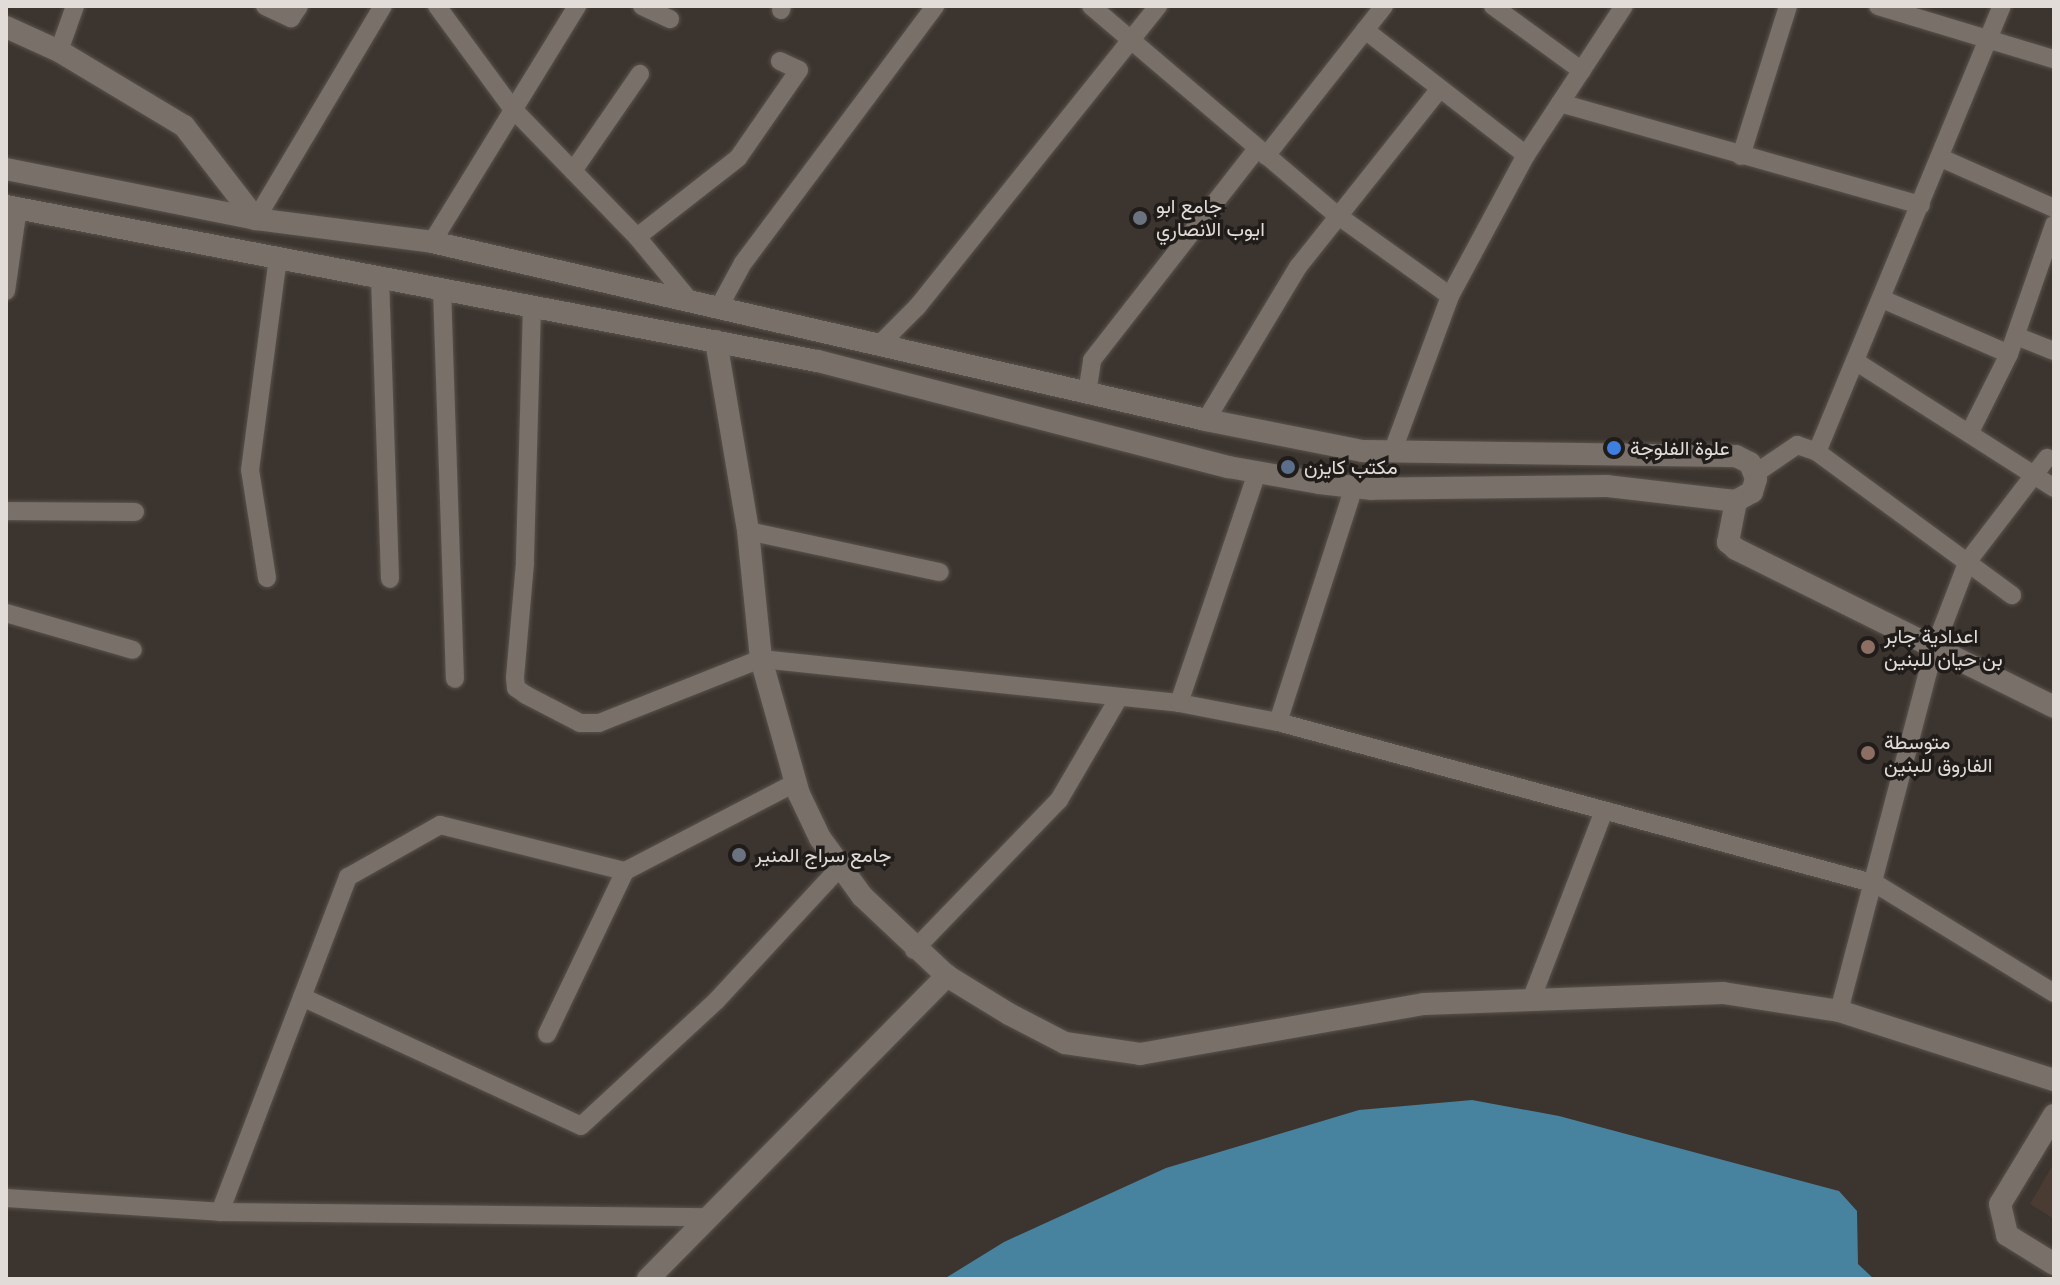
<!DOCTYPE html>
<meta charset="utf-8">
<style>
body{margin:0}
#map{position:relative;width:2060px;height:1285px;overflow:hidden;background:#3c342e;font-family:"PT Sans",Vazirmatn,sans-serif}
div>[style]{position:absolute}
.built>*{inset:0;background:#4a3c33}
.water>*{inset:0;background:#47829e}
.roads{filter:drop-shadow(0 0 2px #58524d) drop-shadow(0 0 2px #58524d)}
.minor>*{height:18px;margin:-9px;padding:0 9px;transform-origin:9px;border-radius:9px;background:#797069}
.tertiary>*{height:22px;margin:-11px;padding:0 11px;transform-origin:11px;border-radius:11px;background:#797069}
.dots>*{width:22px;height:22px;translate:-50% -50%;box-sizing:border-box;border:4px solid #201c1a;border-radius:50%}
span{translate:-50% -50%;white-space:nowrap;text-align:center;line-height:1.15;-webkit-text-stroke:7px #201c1a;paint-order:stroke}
.poi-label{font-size:20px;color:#e2dcd9}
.left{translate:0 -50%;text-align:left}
.frame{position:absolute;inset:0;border:8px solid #e2dcd9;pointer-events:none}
</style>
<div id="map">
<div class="built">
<i style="clip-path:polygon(2054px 1163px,2054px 1219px,2030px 1204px)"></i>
</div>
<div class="water">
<i style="clip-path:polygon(1472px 1100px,1559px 1116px,1839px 1191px,1857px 1211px,1858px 1264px,1874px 1279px,944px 1279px,1004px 1242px,1166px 1168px,1359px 1110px)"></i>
</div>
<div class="roads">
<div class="minor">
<i style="left:265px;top:6px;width:29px;rotate:25deg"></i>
<i style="left:291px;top:18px;width:14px;rotate:-56deg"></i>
<i style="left:437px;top:6px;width:127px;rotate:53.7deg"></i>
<i style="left:512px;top:108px;width:180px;rotate:45.9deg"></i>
<i style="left:637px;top:237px;width:85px;rotate:50.3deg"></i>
<i style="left:642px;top:6px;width:31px;rotate:25deg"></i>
<i style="left:1091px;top:6px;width:323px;rotate:40.4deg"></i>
<i style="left:1337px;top:215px;width:139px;rotate:35.6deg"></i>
<i style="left:1493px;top:6px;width:110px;rotate:36.1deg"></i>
<i style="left:1878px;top:6px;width:184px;rotate:16.8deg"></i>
<i style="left:781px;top:10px;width:4px;rotate:-76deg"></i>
<i style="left:1365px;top:30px;width:204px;rotate:37.8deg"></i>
<i style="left:59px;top:51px;width:48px;rotate:-70.4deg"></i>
<i style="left:1560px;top:103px;width:375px;rotate:15.8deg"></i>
<i style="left:1266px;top:156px;width:191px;rotate:-51.8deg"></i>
<i style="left:1741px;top:156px;width:157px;rotate:-72.6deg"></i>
<i style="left:1941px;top:158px;width:124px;rotate:23.9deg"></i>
<i style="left:573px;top:171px;width:118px;rotate:-55.4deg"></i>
<i style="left:256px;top:219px;width:248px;rotate:-59.2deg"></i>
<i style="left:637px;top:237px;width:128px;rotate:-38deg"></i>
<i style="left:738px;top:158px;width:107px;rotate:-55.3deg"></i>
<i style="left:799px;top:70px;width:21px;rotate:-155deg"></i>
<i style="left:432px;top:242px;width:277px;rotate:-58.4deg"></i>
<i style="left:380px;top:277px;width:302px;rotate:88.1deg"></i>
<i style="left:442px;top:289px;width:390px;rotate:88.1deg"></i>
<i style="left:6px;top:291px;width:84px;rotate:-81.8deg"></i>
<i style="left:1882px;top:299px;width:138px;rotate:23.4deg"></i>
<i style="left:532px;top:306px;width:257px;rotate:91.6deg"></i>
<i style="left:525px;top:563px;width:115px;rotate:95deg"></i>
<i style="left:515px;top:678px;width:10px;rotate:84deg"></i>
<i style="left:516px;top:688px;width:12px;rotate:35deg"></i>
<i style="left:526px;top:695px;width:61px;rotate:27.4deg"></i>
<i style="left:580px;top:723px;width:19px"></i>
<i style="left:599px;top:723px;width:174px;rotate:-21.6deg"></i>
<i style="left:761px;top:659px;width:420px;rotate:6deg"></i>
<i style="left:1179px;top:703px;width:101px;rotate:10.9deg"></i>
<i style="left:1278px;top:722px;width:620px;rotate:15.16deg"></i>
<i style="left:1876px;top:884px;width:209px;rotate:31.5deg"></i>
<i style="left:718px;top:309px;width:52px;rotate:-61.5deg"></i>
<i style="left:743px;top:263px;width:321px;rotate:-53.2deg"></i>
<i style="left:2016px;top:336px;width:41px;rotate:21.5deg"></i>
<i style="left:879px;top:345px;width:54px;rotate:-45deg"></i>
<i style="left:917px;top:307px;width:386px;rotate:-51.3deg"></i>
<i style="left:1855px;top:361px;width:236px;rotate:32.5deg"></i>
<i style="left:1087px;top:393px;width:33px;rotate:-81deg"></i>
<i style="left:1092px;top:360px;width:268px;rotate:-52deg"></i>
<i style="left:1206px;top:420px;width:179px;rotate:-59deg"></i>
<i style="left:1298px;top:267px;width:225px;rotate:-51.5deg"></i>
<i style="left:1970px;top:432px;width:87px;rotate:-63.4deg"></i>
<i style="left:2009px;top:354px;width:137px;rotate:-70.8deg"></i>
<i style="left:1817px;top:452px;width:242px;rotate:36.3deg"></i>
<i style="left:1392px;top:453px;width:167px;rotate:-69.7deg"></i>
<i style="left:1450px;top:296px;width:160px;rotate:-61.7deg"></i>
<i style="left:1526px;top:155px;width:178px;rotate:-56.7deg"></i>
<i style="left:1756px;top:473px;width:50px;rotate:-34.3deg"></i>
<i style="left:1797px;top:445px;width:21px;rotate:19deg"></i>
<i style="left:1817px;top:452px;width:483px;rotate:-67.5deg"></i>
<i style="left:6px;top:511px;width:129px;rotate:0.4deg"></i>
<i style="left:748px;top:531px;width:196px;rotate:12.1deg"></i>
<i style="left:267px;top:578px;width:109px;rotate:-98.9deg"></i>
<i style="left:250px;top:470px;width:214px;rotate:-82.5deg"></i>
<i style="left:6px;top:613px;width:132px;rotate:16.2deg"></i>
<i style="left:1179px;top:703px;width:243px;rotate:-71.3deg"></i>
<i style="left:1278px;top:722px;width:247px;rotate:-72.1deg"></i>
<i style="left:914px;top:950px;width:209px;rotate:-46deg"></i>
<i style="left:1059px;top:800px;width:117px;rotate:-59.7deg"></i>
<i style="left:302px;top:997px;width:307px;rotate:24.8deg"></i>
<i style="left:581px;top:1126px;width:185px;rotate:-42.8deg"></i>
<i style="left:717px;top:1000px;width:183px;rotate:-47.2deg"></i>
<i style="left:1531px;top:1000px;width:200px;rotate:-68.9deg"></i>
<i style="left:1839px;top:1011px;width:374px;rotate:-75.3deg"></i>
<i style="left:1934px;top:649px;width:94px;rotate:-68.9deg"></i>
<i style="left:1968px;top:561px;width:130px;rotate:-52.5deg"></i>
<i style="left:547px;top:1034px;width:181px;rotate:-64.4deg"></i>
<i style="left:625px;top:871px;width:191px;rotate:-27.4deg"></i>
<i style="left:6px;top:1198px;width:214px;rotate:3.7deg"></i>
<i style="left:220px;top:1212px;width:490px;rotate:0.6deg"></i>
<i style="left:220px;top:1212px;width:359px;rotate:-69.1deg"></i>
<i style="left:348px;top:877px;width:106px;rotate:-29.5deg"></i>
<i style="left:440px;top:825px;width:191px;rotate:14deg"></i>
</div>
<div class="tertiary">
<i style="left:6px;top:27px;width:58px;rotate:24.4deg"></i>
<i style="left:59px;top:51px;width:146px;rotate:31deg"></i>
<i style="left:184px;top:126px;width:118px;rotate:52.3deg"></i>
<i style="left:6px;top:169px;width:255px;rotate:11.3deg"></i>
<i style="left:256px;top:219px;width:177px;rotate:7.4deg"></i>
<i style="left:432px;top:242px;width:794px;rotate:12.95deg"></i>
<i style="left:1206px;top:420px;width:160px;rotate:11.2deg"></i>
<i style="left:1363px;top:451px;width:373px;rotate:0.8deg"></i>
<i style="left:1736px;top:456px;width:16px;rotate:27deg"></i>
<i style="left:1750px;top:463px;width:17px;rotate:69deg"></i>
<i style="left:1756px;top:479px;width:14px;rotate:107deg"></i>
<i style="left:1752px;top:492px;width:18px;rotate:151deg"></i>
<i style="left:1736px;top:501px;width:131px;rotate:-173.4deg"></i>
<i style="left:1606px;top:486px;width:234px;rotate:179.3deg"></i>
<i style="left:1372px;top:489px;width:53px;rotate:-173.5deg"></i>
<i style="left:1319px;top:483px;width:92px;rotate:-170deg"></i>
<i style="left:1228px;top:467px;width:424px;rotate:-165.5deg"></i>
<i style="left:817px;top:361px;width:826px;rotate:-169.18deg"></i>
<i style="left:716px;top:341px;width:193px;rotate:80.4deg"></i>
<i style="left:748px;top:531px;width:129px;rotate:84.2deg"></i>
<i style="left:761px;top:659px;width:140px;rotate:74.3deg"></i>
<i style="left:799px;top:794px;width:49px;rotate:64.5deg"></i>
<i style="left:820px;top:838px;width:72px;rotate:54.1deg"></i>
<i style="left:862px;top:896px;width:117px;rotate:43.3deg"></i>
<i style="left:947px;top:976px;width:73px;rotate:31.5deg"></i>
<i style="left:1009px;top:1014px;width:63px;rotate:27.4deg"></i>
<i style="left:1065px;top:1043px;width:76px;rotate:8.3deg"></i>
<i style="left:1140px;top:1054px;width:288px;rotate:-10deg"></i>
<i style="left:1424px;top:1004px;width:299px;rotate:-2.1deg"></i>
<i style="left:1723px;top:993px;width:117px;rotate:8.8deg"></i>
<i style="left:1839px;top:1011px;width:226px;rotate:17.8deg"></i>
<i style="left:1736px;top:501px;width:42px;rotate:101deg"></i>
<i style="left:1728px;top:542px;width:11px;rotate:41deg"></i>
<i style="left:1736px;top:549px;width:355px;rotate:26.4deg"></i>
<i style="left:2054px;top:1115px;width:104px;rotate:121.2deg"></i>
<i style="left:2000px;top:1204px;width:32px;rotate:77deg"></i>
<i style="left:2007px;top:1235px;width:55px;rotate:31.7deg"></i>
<i style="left:648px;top:1279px;width:426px;rotate:-45.4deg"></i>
</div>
</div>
<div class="dots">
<i style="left:1140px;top:218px;background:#6b7280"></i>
<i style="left:1614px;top:448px;background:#3f7fe0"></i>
<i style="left:1288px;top:467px;background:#5c6f8a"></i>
<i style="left:1868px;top:647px;background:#8d6e63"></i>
<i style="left:1868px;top:753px;background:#8d6e63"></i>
<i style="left:739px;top:855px;background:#6b7280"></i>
</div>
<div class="poi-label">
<span class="left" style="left:1156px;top:218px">جامع ابو<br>ايوب الانصاري</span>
<span class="left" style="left:1630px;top:448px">علوة الفلوجة</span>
<span class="left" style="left:1304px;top:467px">مكتب كايزن</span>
<span class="left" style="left:1884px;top:648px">اعدادية جابر<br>بن حيان للبنين</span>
<span class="left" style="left:1884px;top:754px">متوسطة<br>الفاروق للبنين</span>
<span class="left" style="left:755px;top:855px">جامع سراج المنير</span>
</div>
<div class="frame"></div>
</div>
